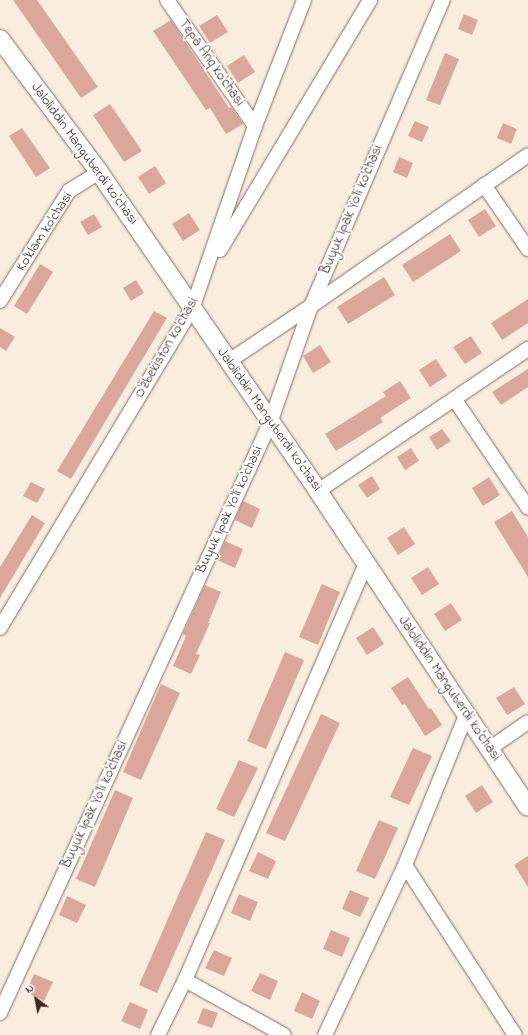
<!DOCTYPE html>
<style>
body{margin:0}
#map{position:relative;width:528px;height:1035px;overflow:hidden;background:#f9edde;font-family:"Indie Flower",sans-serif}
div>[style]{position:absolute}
.building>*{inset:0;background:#dba79c}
.roads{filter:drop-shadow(0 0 1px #7e6e61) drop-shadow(0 0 1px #7e6e61)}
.minor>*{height:14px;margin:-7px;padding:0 7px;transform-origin:7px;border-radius:7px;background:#fff}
.tertiary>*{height:18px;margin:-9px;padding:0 9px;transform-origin:9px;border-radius:9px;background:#fff}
span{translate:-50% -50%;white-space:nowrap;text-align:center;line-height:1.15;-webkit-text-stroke:3.5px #fff;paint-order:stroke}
.street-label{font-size:14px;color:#3b2a1e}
.north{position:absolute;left:16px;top:979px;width:40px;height:40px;-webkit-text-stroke:3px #fff;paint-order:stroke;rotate:328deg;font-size:11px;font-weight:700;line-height:16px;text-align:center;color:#3b2a1e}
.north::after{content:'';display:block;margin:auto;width:14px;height:18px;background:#3b2a1e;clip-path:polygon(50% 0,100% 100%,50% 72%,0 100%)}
</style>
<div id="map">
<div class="building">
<i style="clip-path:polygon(13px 0,37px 0,98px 87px,81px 98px)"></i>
<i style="clip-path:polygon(464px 14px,478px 20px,472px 35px,458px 29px)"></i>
<i style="clip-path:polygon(217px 15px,228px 32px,210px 43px,199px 26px)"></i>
<i style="clip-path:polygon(171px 20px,229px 108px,231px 107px,243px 124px,226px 134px,210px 108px,206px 110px,153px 31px)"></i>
<i style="clip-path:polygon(445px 53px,459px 59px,440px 105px,426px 100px)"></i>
<i style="clip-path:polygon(244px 55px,255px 72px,238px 83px,227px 66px)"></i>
<i style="clip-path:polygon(110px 104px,142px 151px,124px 162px,93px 115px)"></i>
<i style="clip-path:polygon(415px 121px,429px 127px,422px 142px,408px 136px)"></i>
<i style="clip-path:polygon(503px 123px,517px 129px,511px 144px,497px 138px)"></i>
<i style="clip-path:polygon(22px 128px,50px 168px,36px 177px,9px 136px)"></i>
<i style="clip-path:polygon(399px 157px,413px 163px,407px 178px,393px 172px)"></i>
<i style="clip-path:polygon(155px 166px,166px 183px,149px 194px,138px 177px)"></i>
<i style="clip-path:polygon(485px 209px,496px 226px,479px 237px,468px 220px)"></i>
<i style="clip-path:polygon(189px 213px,200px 230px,183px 241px,172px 224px)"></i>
<i style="clip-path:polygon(94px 214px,102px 227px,88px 235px,80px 222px)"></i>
<i style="clip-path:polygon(450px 234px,461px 251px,413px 282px,402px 265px)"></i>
<i style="clip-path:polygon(40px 264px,53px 272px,27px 314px,14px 306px)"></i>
<i style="clip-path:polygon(384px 277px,395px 295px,348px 324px,337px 307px)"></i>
<i style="clip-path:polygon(136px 280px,144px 293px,131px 301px,123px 288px)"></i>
<i style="clip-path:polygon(528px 299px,528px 323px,502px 340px,491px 323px)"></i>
<i style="clip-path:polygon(154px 311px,167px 318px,71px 479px,57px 471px)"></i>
<i style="clip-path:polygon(0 328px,15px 337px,6px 351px,0 347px)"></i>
<i style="clip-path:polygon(471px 336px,482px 353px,465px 364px,453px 347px)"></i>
<i style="clip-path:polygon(320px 345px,331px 362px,313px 373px,303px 356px)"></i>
<i style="clip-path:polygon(436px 359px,447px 376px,430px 387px,419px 370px)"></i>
<i style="clip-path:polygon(528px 369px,528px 387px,501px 405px,492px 392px)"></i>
<i style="clip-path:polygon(400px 381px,411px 398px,380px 418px,383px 422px,336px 451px,325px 434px,386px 396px,383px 392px)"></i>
<i style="clip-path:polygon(442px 429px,451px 441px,437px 450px,429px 437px)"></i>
<i style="clip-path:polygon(411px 448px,419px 461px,405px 470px,397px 457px)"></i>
<i style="clip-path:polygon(372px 476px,380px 489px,367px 498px,358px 485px)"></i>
<i style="clip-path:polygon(489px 477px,500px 495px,483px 506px,472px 488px)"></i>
<i style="clip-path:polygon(31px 482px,45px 489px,37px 503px,23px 496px)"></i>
<i style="clip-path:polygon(243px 501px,260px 509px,252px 528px,235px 520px)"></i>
<i style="clip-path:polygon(512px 511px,528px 537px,528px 577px,494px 522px)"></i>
<i style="clip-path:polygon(32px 515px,45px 523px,0 598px,0 567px)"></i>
<i style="clip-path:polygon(404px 527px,415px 544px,398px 555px,387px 538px)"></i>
<i style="clip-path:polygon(225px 541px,243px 549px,235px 568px,217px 560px)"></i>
<i style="clip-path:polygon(428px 567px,439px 584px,422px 595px,411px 578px)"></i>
<i style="clip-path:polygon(322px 584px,340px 592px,318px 645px,299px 637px)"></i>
<i style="clip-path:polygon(205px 585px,221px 592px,208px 623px,210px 623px,196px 654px,200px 655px,191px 674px,173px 666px,186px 636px,183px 634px)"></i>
<i style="clip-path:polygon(451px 603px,462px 620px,445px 631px,434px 614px)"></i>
<i style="clip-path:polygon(373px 627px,384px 644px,367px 655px,356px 638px)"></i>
<i style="clip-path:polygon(285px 652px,304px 660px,266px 749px,247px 741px)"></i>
<i style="clip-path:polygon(408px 677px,429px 709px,431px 708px,442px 725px,425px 736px,405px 704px,402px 705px,391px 688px)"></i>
<i style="clip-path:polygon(161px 684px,180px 693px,141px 780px,123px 772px)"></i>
<i style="clip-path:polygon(514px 687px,525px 704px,507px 715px,496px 698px)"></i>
<i style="clip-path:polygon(321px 714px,340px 723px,285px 841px,266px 833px)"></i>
<i style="clip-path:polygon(413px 748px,432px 756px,409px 805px,390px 797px)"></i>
<i style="clip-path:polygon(239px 760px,258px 768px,234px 817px,216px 809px)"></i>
<i style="clip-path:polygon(482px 785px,493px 802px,476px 813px,465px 796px)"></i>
<i style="clip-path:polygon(115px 790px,133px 798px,95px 887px,76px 879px)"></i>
<i style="clip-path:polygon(379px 820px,398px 828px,375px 879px,356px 871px)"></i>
<i style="clip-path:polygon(206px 832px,225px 840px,157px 993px,139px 985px)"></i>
<i style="clip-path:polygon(258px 852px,276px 861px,268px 879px,249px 871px)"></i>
<i style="clip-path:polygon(528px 856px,528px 887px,514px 865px)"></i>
<i style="clip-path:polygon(350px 890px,369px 898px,360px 917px,342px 909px)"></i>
<i style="clip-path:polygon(239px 894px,258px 902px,250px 921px,231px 913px)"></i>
<i style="clip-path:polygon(67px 896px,86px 905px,77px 923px,59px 915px)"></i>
<i style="clip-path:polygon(331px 930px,350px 938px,342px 957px,323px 949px)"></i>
<i style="clip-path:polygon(214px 950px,232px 958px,224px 976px,205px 968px)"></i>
<i style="clip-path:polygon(260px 973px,278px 981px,270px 1000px,251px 991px)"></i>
<i style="clip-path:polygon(34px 974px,53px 982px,44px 1001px,26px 992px)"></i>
<i style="clip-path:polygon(302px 992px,320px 1001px,312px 1019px,294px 1011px)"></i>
<i style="clip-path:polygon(130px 1002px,148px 1010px,140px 1029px,121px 1021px)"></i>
<i style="clip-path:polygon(203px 1008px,218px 1013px,212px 1028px,197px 1023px)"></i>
</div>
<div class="roads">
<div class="minor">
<i style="left:167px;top:0;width:154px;rotate:55.1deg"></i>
<i style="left:484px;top:185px;width:78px;rotate:55.5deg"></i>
<i style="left:220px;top:250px;width:292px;rotate:-59deg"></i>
<i style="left:0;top:301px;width:130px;rotate:-57.9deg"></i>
<i style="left:69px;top:191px;width:36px;rotate:-32deg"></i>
<i style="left:229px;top:361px;width:99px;rotate:-33.9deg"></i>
<i style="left:311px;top:306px;width:264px;rotate:-34.8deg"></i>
<i style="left:455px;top:400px;width:130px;rotate:55.9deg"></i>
<i style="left:318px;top:491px;width:254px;rotate:-34.1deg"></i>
<i style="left:0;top:628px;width:372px;rotate:-59deg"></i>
<i style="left:192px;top:309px;width:194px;rotate:-71deg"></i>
<i style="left:255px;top:126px;width:135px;rotate:-68.7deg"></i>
<i style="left:489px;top:749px;width:47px;rotate:-34.7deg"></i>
<i style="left:405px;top:865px;width:202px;rotate:57.1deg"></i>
<i style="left:185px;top:980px;width:113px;rotate:29.1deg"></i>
<i style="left:0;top:1013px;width:649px;rotate:-65.41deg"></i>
<i style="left:270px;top:423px;width:124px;rotate:-70.7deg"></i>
<i style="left:311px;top:306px;width:333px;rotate:-66.7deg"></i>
<i style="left:158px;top:1035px;width:61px;rotate:-63.9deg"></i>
<i style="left:185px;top:980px;width:454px;rotate:-66.5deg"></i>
<i style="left:325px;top:1035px;width:188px;rotate:-64.8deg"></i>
<i style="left:405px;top:865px;width:164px;rotate:-67.8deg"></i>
</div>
<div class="tertiary">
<i style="left:0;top:39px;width:166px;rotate:53.3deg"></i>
<i style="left:99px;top:172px;width:387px;rotate:55.5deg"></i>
<i style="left:318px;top:491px;width:379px;rotate:56.4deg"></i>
</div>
</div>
<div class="street-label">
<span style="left:211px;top:63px;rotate:55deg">Tepa Ariq ko'chasi</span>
<span style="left:84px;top:154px;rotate:54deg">Jaloliddin Manguberdi ko'chasi</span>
<span style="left:352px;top:210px;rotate:-67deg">Buyuk Ipak Yo'li ko'chasi</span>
<span style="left:45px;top:232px;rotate:-57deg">Ko'klam ko'chasi</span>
<span style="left:167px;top:348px;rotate:-60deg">O'zbekiston ko'chasi</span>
<span style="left:269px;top:420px;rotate:55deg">Jaloliddin Manguberdi ko'chasi</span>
<span style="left:230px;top:510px;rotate:-65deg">Buyuk Ipak Yo'li ko'chasi</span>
<span style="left:449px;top:689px;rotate:56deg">Jaloliddin Manguberdi ko'chasi</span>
<span style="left:95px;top:805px;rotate:-65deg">Buyuk Ipak Yo'li ko'chasi</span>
</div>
<div class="north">N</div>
</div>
